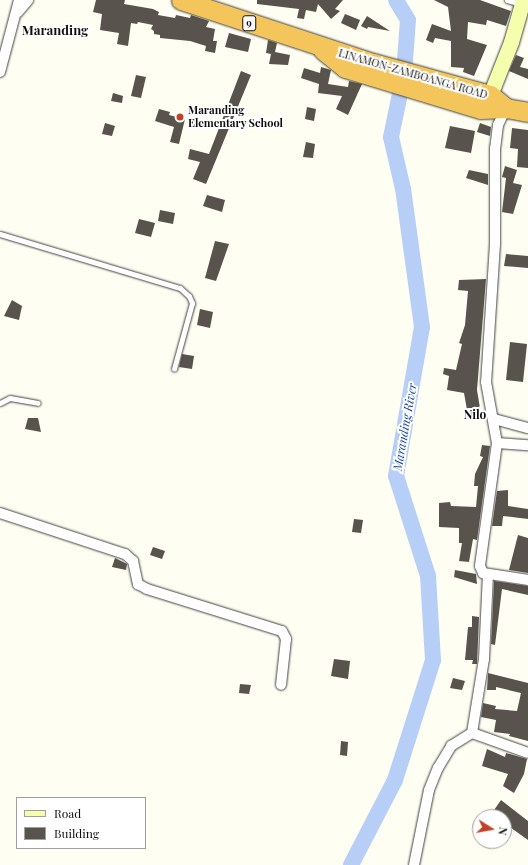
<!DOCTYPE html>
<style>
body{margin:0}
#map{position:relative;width:528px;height:865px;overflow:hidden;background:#fefff2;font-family:"Playfair Display",serif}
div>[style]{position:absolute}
.river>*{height:16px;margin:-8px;padding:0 8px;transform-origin:8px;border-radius:8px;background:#b7cff6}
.building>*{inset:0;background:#58534c}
.roads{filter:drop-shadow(0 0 1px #424242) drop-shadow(0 0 1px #424242)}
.lane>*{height:5px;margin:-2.5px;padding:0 2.5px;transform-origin:2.5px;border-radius:2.5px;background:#fff}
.street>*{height:10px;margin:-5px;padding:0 5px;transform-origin:5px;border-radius:5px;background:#fff}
.secondary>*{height:15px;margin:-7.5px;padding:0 7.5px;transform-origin:7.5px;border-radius:7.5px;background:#f4fead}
.highway>*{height:19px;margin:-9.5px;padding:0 9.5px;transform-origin:9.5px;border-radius:9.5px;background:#f4c55b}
.dots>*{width:11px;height:11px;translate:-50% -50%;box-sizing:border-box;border:2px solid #fff;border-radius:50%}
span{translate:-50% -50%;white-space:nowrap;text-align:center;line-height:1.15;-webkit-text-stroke:4px #fff;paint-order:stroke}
.shield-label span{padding:1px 3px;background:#fff;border:1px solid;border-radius:3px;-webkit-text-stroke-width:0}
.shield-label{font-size:10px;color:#0f0f0f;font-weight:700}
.street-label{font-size:11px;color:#0f0f0f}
.poi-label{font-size:11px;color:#0f0f0f;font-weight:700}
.left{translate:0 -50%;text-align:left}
.neighbourhood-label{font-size:12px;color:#0f0f0f;font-weight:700}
.water-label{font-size:12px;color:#1845a2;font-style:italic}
.quarter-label{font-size:13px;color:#0f0f0f;font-weight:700}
.legend{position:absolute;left:16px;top:797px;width:130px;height:52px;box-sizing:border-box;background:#fff;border:1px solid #9f9f9f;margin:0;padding:5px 7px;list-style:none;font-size:12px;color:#0f0f0f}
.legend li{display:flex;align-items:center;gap:8px;height:20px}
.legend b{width:20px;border:1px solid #9f9f9f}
.north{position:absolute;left:472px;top:809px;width:40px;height:40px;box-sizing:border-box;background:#fff;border:1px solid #9f9f9f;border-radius:50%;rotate:101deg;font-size:11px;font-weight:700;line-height:16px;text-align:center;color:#0f0f0f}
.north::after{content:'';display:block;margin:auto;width:14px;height:18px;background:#c04327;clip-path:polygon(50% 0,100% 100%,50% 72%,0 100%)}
</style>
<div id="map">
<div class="river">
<i style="left:351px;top:865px;width:96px;rotate:-62.6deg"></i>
<i style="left:395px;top:780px;width:126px;rotate:-72.4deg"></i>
<i style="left:433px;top:660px;width:84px;rotate:-93.4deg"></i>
<i style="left:428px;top:576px;width:105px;rotate:-107.7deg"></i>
<i style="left:396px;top:476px;width:151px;rotate:-80.1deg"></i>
<i style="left:422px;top:327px;width:139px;rotate:-97.8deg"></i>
<i style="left:403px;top:189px;width:53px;rotate:-103deg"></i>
<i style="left:391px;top:137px;width:64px;rotate:-78.3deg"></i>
<i style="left:404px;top:74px;width:54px;rotate:-85.8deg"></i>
<i style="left:408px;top:20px;width:23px;rotate:-121deg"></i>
</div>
<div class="building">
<i style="clip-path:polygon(96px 0,125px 0,124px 4px,153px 9px,159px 12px,158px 15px,175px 18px,176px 15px,190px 18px,191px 15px,209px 21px,206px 27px,215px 29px,213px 41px,217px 41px,215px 53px,205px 51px,206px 46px,190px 41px,160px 38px,160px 35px,154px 34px,154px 31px,151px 29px,153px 25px,138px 22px,137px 24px,131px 23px,128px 46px,117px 44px,119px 33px,100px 30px,102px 14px,93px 12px)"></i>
<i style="clip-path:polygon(257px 0,343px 0,335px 9px,340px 11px,331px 19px,318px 4px,316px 12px,306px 10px,304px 19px,297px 18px,299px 9px,257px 4px)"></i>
<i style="clip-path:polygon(434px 0,480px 0,511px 11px,506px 26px,487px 20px,486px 25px,468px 22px,467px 39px,487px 45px,474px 76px,463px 72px,464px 68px,451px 67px,451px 41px,435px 38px,433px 43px,426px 40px,432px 24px,451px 31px,448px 7px)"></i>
<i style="clip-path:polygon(345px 14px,360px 20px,356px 30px,341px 23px)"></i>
<i style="clip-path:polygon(367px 16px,390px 31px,368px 27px,367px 29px,361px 26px)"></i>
<i style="clip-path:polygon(229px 33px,251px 39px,248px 52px,225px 47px)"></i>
<i style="clip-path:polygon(268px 40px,277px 43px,275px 52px,290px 55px,288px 65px,269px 64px,271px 54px,266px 53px)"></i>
<i style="clip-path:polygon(516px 55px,524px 58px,520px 67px,528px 69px,528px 79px,509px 71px)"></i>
<i style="clip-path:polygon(321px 67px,331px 70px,328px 84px,348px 87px,349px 81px,362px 84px,348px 115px,336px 109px,342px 96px,318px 93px,319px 84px,301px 78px,304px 68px,320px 73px)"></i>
<i style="clip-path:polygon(241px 71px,251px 75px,206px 184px,193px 179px,200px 162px,188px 159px,190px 149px,209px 154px)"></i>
<i style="clip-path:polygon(136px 75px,146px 77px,141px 98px,131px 96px)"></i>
<i style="clip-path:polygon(113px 93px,123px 96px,122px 103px,111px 101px)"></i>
<i style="clip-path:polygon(307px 107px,316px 109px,314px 121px,305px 119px)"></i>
<i style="clip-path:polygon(159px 109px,170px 112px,169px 115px,185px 119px,179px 144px,170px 142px,174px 127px,155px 121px)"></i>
<i style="clip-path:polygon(105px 123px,115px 126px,112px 136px,102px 134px)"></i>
<i style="clip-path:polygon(480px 123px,491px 127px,490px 136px,477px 132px)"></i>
<i style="clip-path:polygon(450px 126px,475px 131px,471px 153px,445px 148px)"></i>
<i style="clip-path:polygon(512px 128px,528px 130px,528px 168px,517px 167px,518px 149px,510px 148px)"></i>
<i style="clip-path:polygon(306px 142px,315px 144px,313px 158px,303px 157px)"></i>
<i style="clip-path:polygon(505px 166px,517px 170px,513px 183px,522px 185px,513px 214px,502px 212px,506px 178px,502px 177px)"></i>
<i style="clip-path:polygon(469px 170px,488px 174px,488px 185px,466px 178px)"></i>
<i style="clip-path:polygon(207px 195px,225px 200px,222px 212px,203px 206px)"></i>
<i style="clip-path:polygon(160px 210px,175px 213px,173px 224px,158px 221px)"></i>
<i style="clip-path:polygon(139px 219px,155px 223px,151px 237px,135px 233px)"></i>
<i style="clip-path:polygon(215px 241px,229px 244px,216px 281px,205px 278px)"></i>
<i style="clip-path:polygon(506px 254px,528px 256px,528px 268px,504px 266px)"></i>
<i style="clip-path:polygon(486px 279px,477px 390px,480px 408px,467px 410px,464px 393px,447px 390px,449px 376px,443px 374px,444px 368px,456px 370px,462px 344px,459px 343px,465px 325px,468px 291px,458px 290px,459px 280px)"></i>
<i style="clip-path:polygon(12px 300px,22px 306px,19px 320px,4px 316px)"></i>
<i style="clip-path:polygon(200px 309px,213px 312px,210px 328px,197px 325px)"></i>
<i style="clip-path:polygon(510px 342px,527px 344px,523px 382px,506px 380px)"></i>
<i style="clip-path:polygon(182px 354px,194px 356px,192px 369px,179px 367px)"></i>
<i style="clip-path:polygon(28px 418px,38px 418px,41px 432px,25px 429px)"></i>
<i style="clip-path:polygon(482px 445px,490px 446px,477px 540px,473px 539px,469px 562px,459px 561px,462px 543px,459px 543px,459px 528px,439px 527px,439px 503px,450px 502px,451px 506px,476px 507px,478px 486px,474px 486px,475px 474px,483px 457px,480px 456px)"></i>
<i style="clip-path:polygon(508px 490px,508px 506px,528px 509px,528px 519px,503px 516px,502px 526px,492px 526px,497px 491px)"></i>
<i style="clip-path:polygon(354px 519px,363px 520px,361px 533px,352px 532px)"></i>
<i style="clip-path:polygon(518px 535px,528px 538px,528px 573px,509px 570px)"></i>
<i style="clip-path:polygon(153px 547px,165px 551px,162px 559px,150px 555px)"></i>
<i style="clip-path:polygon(115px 558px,127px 564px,126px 570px,112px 567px)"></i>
<i style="clip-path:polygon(455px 570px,476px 574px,477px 584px,454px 577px)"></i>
<i style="clip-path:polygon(494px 581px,528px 586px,528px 595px,502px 589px,495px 645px,491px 644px)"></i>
<i style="clip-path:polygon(472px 616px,479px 617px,477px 664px,472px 664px,473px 660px,465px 660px,468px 627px,472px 627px)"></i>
<i style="clip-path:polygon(334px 659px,350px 661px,348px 679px,331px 676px)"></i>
<i style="clip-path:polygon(488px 673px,528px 683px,528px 741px,509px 736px,510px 734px,494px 732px,496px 720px,481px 717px,483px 703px,496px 706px,495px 709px,517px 711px,521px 693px,496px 687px,496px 690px,487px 690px)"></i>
<i style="clip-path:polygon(453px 678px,465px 681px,462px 690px,450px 688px)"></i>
<i style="clip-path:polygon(240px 684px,251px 685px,249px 694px,239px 693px)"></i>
<i style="clip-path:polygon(341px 741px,348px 742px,347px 756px,340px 755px)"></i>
<i style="clip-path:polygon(487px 749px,505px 757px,506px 753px,527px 759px,524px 774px,514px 793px,503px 786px,508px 774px,482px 766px)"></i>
<i style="clip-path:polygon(501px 800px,528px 821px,528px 840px,504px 823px,504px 817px,496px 817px,492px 813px)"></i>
</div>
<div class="roads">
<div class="lane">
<i style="left:507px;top:0;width:15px;rotate:16deg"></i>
<i style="left:0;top:234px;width:188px;rotate:16.7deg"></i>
<i style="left:180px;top:288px;width:12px;rotate:42deg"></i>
<i style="left:189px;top:296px;width:8px;rotate:67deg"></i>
<i style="left:192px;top:303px;width:68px;rotate:105.3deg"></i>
<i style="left:0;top:403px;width:11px;rotate:-27deg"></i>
<i style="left:10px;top:398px;width:28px;rotate:10deg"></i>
</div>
<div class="street">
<i style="left:18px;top:12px;width:16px;rotate:-50deg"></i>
<i style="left:0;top:72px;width:74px;rotate:-75.2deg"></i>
<i style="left:506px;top:108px;width:19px;rotate:115deg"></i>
<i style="left:498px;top:125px;width:23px;rotate:97deg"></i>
<i style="left:495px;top:148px;width:96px;rotate:90deg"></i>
<i style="left:495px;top:244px;width:138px;rotate:93.7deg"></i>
<i style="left:486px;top:382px;width:62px;rotate:79.8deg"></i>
<i style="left:497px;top:443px;width:124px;rotate:97.9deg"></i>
<i style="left:480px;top:566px;width:8px;rotate:67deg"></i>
<i style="left:483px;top:573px;width:46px;rotate:8.8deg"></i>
<i style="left:494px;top:419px;width:35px;rotate:15deg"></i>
<i style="left:497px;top:443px;width:31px;rotate:4deg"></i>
<i style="left:0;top:513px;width:132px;rotate:18.2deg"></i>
<i style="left:125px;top:554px;width:11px;rotate:41deg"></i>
<i style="left:133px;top:561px;width:24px;rotate:78deg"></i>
<i style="left:138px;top:584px;width:10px;rotate:29deg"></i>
<i style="left:147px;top:589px;width:141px;rotate:17.3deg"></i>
<i style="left:282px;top:631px;width:9px;rotate:63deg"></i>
<i style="left:286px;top:639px;width:46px;rotate:96.2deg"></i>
<i style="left:472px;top:733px;width:59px;rotate:19.7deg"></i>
<i style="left:414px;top:865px;width:76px;rotate:-78.7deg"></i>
<i style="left:429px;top:790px;width:24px;rotate:-68deg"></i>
<i style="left:438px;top:768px;width:26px;rotate:-59deg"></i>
<i style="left:451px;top:746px;width:25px;rotate:-32deg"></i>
<i style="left:472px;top:733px;width:75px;rotate:-80.8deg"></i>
<i style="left:484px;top:659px;width:85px;rotate:-87.3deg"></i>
</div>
<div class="secondary">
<i style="left:490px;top:95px;width:57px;rotate:-68.4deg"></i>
<i style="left:511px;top:42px;width:44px;rotate:-74.1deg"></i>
</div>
<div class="highway">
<i style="left:181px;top:0;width:202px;rotate:18.2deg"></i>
<i style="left:373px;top:63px;width:121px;rotate:15.3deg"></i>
<i style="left:490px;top:95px;width:21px;rotate:39deg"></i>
<i style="left:323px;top:50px;width:28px;rotate:39deg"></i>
<i style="left:345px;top:68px;width:142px;rotate:16.8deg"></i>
<i style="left:481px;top:109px;width:25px;rotate:-2deg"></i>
<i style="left:506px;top:108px;width:22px;rotate:10deg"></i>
</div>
</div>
<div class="dots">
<i style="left:180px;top:117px;background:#c04327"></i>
</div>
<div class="shield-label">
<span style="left:249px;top:23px">9</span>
</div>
<div class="street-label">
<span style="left:413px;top:74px;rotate:16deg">LINAMON-ZAMBOANGA ROAD</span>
</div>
<div class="poi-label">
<span class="left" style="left:188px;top:117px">Maranding<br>Elementary School</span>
</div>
<div class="neighbourhood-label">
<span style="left:475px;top:415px">Nilo</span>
</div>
<div class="water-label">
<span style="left:405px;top:427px;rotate:-80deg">Maranding River</span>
</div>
<div class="quarter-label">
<span style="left:55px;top:30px">Maranding</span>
</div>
<ul class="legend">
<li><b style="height:5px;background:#f4fead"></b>Road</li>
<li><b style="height:11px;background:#58534c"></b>Building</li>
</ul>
<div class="north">N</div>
</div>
